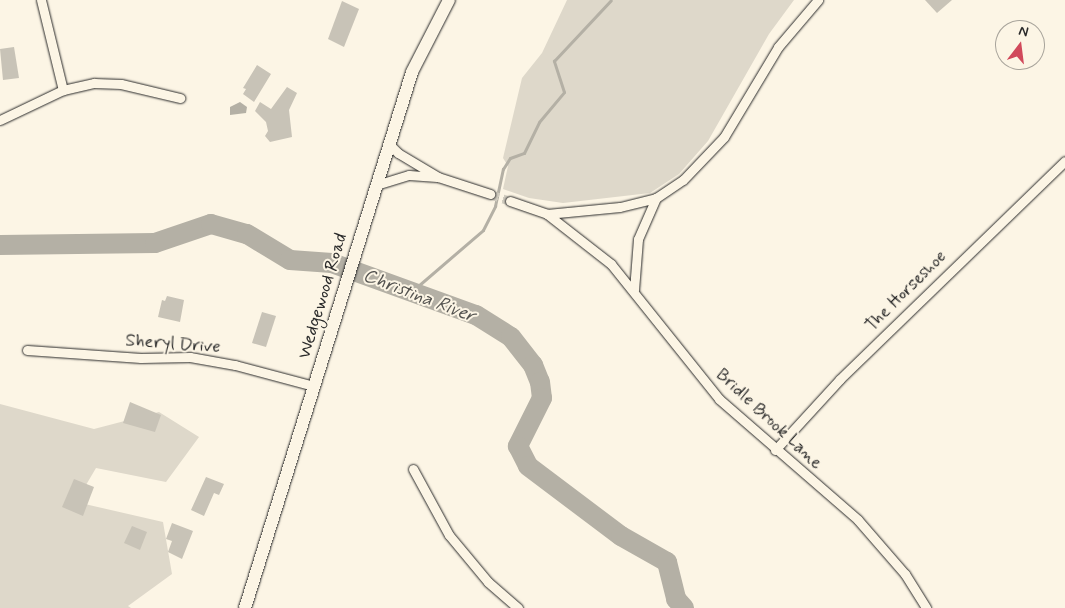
<!DOCTYPE html>
<style>
body{margin:0}
#map{position:relative;width:1065px;height:608px;overflow:hidden;background:#fcf5e5;font-family:Mynerve,sans-serif}
div>[style]{position:absolute}
.green>*{inset:0;background:#ded8ca}
.water>*{inset:0;background:#b4b0a5}
.stream>*{height:3px;margin:-1.5px;padding:0 1.5px;transform-origin:1.5px;border-radius:1.5px;background:#b4b0a5}
.river>*{height:20px;margin:-10px;padding:0 10px;transform-origin:10px;border-radius:10px;background:#b4b0a5}
.building>*{inset:0;background:#c8c3b7}
.street-tunnel>*{height:9px;margin-top:-4.5px;transform-origin:0;background:repeating-linear-gradient(90deg,#d2cdc0 0 9px,transparent 0 13.5px)}
.roads{filter:drop-shadow(0 0 1px #2b2b2b) drop-shadow(0 0 1px #2b2b2b)}
.street>*{height:9px;margin:-4.5px;padding:0 4.5px;transform-origin:4.5px;border-radius:4.5px;background:#fcf5e5}
.secondary>*{height:12px;margin:-6px;padding:0 6px;transform-origin:6px;border-radius:6px;background:#fcf5e5}
span{translate:-50% -50%;white-space:nowrap;text-align:center;line-height:1.15;-webkit-text-stroke:4px #fcf5e5;paint-order:stroke}
.street-label{font-size:18px;color:#2b2b2b}
.water-label{font-size:19px;color:#545350;font-style:italic}
.north{position:absolute;left:995px;top:20px;width:50px;height:50px;box-sizing:border-box;background:#fcf5e5;border:1px solid #a8a49b;border-radius:50%;rotate:15deg;font-size:14px;font-weight:700;line-height:20px;text-align:center;color:#2b2b2b}
.north::after{content:'';display:block;margin:auto;width:18px;height:22px;background:#d1495b;clip-path:polygon(50% 0,100% 100%,50% 72%,0 100%)}
</style>
<div id="map">
<div class="green">
<i style="clip-path:polygon(567px 0,794px 0,769px 34px,708px 141px,679px 174px,650px 193px,563px 203px,529px 198px,503px 189px,508px 166px,503px 158px,522px 78px,542px 53px)"></i>
<i style="clip-path:polygon(0 404px,94px 429px,159px 412px,199px 437px,166px 482px,96px 468px,76px 502px,163px 522px,172px 574px,128px 606px,131px 608px,0 608px)"></i>
</div>
<div class="water">
<i style="clip-path:polygon(240px 102px,247px 107px,246px 113px,230px 115px,230px 107px)"></i>
</div>
<div class="stream">
<i style="left:411px;top:292px;width:95px;rotate:-40.7deg"></i>
<i style="left:483px;top:230px;width:27px;rotate:-63deg"></i>
<i style="left:495px;top:206px;width:38px;rotate:-78deg"></i>
<i style="left:503px;top:169px;width:13px;rotate:-58deg"></i>
<i style="left:510px;top:158px;width:15px;rotate:-20deg"></i>
<i style="left:524px;top:153px;width:34px;rotate:-64deg"></i>
<i style="left:539px;top:122px;width:39px;rotate:-50deg"></i>
<i style="left:564px;top:92px;width:33px;rotate:-108deg"></i>
<i style="left:554px;top:61px;width:83px;rotate:-46.9deg"></i>
</div>
<div class="river">
<i style="left:0;top:245px;width:155px;rotate:-0.7deg"></i>
<i style="left:155px;top:243px;width:59px;rotate:-18.7deg"></i>
<i style="left:211px;top:224px;width:37px;rotate:16deg"></i>
<i style="left:247px;top:234px;width:50px;rotate:31.2deg"></i>
<i style="left:290px;top:260px;width:42px;rotate:4.1deg"></i>
<i style="left:332px;top:263px;width:153px;rotate:19.9deg"></i>
<i style="left:476px;top:315px;width:41px;rotate:32.2deg"></i>
<i style="left:511px;top:337px;width:36px;rotate:52deg"></i>
<i style="left:533px;top:365px;width:18px;rotate:68deg"></i>
<i style="left:540px;top:382px;width:16px;rotate:83deg"></i>
<i style="left:542px;top:398px;width:54px;rotate:116.6deg"></i>
<i style="left:518px;top:446px;width:22px;rotate:63deg"></i>
<i style="left:528px;top:466px;width:116px;rotate:37deg"></i>
<i style="left:621px;top:536px;width:53px;rotate:29.5deg"></i>
<i style="left:667px;top:562px;width:38px;rotate:76deg"></i>
<i style="left:676px;top:599px;width:12px;rotate:48deg"></i>
</div>
<div class="building">
<i style="clip-path:polygon(925px 0,952px 0,937px 13px)"></i>
<i style="clip-path:polygon(342px 1px,359px 9px,344px 47px,328px 39px)"></i>
<i style="clip-path:polygon(14px 47px,19px 78px,3px 80px,0 49px)"></i>
<i style="clip-path:polygon(257px 65px,271px 74px,254px 102px,243px 94px,246px 89px,243px 88px)"></i>
<i style="clip-path:polygon(287px 87px,297px 93px,289px 110px,292px 137px,270px 142px,265px 136px,268px 131px,266px 122px,255px 111px,260px 102px,271px 109px)"></i>
<i style="clip-path:polygon(167px 296px,184px 300px,180px 322px,158px 317px,162px 300px,165px 301px)"></i>
<i style="clip-path:polygon(262px 312px,276px 316px,266px 347px,252px 343px)"></i>
<i style="clip-path:polygon(130px 402px,161px 415px,155px 432px,123px 423px)"></i>
<i style="clip-path:polygon(206px 477px,224px 484px,219px 495px,214px 493px,204px 516px,191px 510px)"></i>
<i style="clip-path:polygon(74px 479px,94px 487px,83px 516px,62px 507px)"></i>
<i style="clip-path:polygon(172px 523px,193px 531px,182px 559px,168px 552px,172px 541px,166px 539px)"></i>
<i style="clip-path:polygon(132px 526px,147px 532px,140px 550px,124px 543px)"></i>
</div>
<div class="street-tunnel">
<i style="left:490px;top:194px;width:21px;rotate:19deg"></i>
</div>
<div class="roads">
<div class="street">
<i style="left:41px;top:0;width:93px;rotate:76.3deg"></i>
<i style="left:0;top:120px;width:70px;rotate:-25.5deg"></i>
<i style="left:63px;top:90px;width:32px;rotate:-13deg"></i>
<i style="left:94px;top:83px;width:27px;rotate:2deg"></i>
<i style="left:121px;top:84px;width:61px;rotate:13.3deg"></i>
<i style="left:389px;top:144px;width:13px;rotate:45deg"></i>
<i style="left:398px;top:153px;width:47px;rotate:31deg"></i>
<i style="left:438px;top:177px;width:55px;rotate:18.1deg"></i>
<i style="left:376px;top:185px;width:34px;rotate:-17deg"></i>
<i style="left:409px;top:175px;width:28px;rotate:4deg"></i>
<i style="left:510px;top:201px;width:39px;rotate:19deg"></i>
<i style="left:547px;top:214px;width:73px;rotate:-5.5deg"></i>
<i style="left:620px;top:207px;width:37px;rotate:-14deg"></i>
<i style="left:656px;top:198px;width:32px;rotate:-34deg"></i>
<i style="left:683px;top:180px;width:59px;rotate:-46.4deg"></i>
<i style="left:724px;top:137px;width:105px;rotate:-59deg"></i>
<i style="left:778px;top:47px;width:62px;rotate:-49.6deg"></i>
<i style="left:547px;top:214px;width:81px;rotate:38deg"></i>
<i style="left:611px;top:264px;width:173px;rotate:51.3deg"></i>
<i style="left:719px;top:399px;width:184px;rotate:41deg"></i>
<i style="left:858px;top:520px;width:72px;rotate:49deg"></i>
<i style="left:905px;top:574px;width:40px;rotate:58deg"></i>
<i style="left:634px;top:290px;width:51px;rotate:-85.5deg"></i>
<i style="left:638px;top:239px;width:45px;rotate:-66.3deg"></i>
<i style="left:27px;top:350px;width:114px;rotate:4deg"></i>
<i style="left:141px;top:358px;width:49px;rotate:-1.2deg"></i>
<i style="left:190px;top:357px;width:46px;rotate:10.1deg"></i>
<i style="left:235px;top:365px;width:82px;rotate:14.9deg"></i>
<i style="left:775px;top:450px;width:96px;rotate:-47.5deg"></i>
<i style="left:840px;top:379px;width:313px;rotate:-44.1deg"></i>
<i style="left:413px;top:469px;width:75px;rotate:61.4deg"></i>
<i style="left:449px;top:535px;width:61px;rotate:50.3deg"></i>
<i style="left:488px;top:582px;width:40px;rotate:41deg"></i>
</div>
<div class="secondary">
<i style="left:245px;top:608px;width:561px;rotate:-72.69deg"></i>
<i style="left:412px;top:72px;width:81px;rotate:-62.8deg"></i>
</div>
</div>
<div class="street-label">
<span style="left:906px;top:291px;rotate:-45deg">The Horseshoe</span>
<span style="left:323px;top:296px;rotate:-73deg">Wedgewood Road</span>
<span style="left:173px;top:344px;rotate:4deg">Sheryl Drive</span>
<span style="left:769px;top:419px;rotate:43deg">Bridle Brook Lane</span>
</div>
<div class="water-label">
<span style="left:419px;top:296px;rotate:21deg">Christina River</span>
</div>
<div class="north">N</div>
</div>
